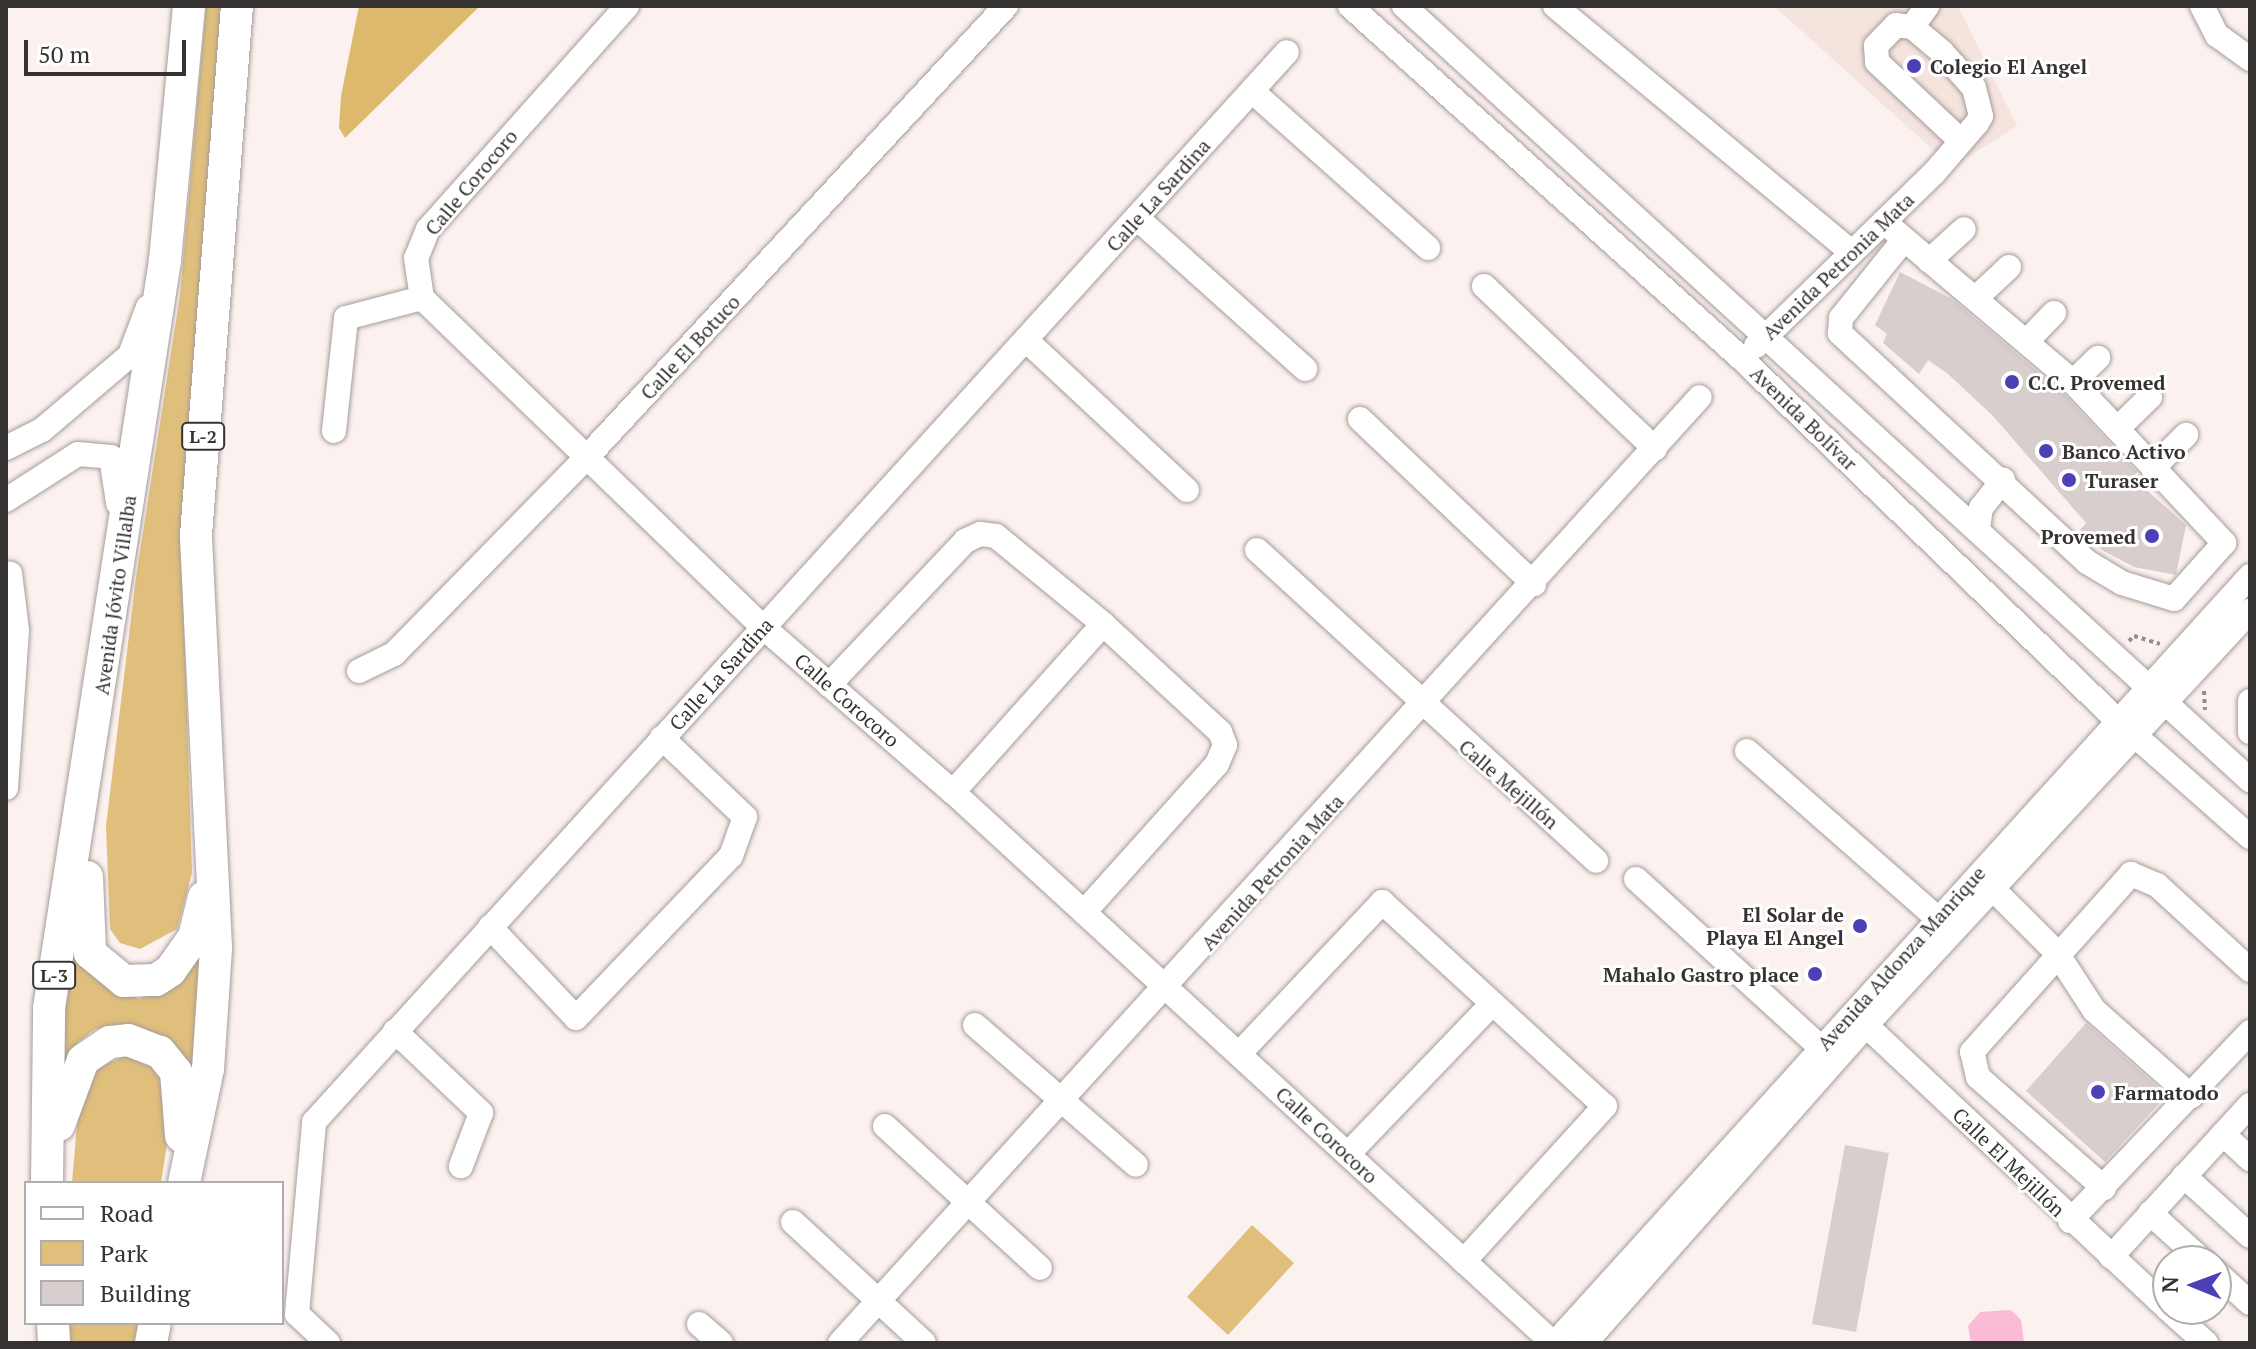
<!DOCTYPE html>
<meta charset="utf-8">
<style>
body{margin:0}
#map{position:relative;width:2256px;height:1349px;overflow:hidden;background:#fbf1ee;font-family:"PT Serif",serif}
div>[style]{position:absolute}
.built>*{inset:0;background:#f5e3dd}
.green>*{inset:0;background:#e0bf7c}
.forest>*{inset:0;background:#ddb96e}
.water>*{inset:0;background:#fbbad6}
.building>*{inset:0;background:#d9cece}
.path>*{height:4px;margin-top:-2px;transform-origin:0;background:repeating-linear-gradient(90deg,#938c8a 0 4px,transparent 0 8px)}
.roads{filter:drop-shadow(0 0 2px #a59c99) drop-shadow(0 0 2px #a59c99)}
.minor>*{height:24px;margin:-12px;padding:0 12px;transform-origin:12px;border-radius:12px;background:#fff}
.major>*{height:32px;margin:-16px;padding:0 16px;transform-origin:16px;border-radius:16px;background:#fff}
.dots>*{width:22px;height:22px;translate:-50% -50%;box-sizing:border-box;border:4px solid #fff;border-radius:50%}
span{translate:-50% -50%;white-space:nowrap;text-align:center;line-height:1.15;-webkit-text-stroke:6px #fff;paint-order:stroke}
.shield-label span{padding:2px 6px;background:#fff;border:2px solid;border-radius:6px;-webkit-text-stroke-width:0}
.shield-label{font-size:18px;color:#363231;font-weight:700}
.poi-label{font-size:20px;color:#363231;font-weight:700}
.left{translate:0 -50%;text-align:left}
.right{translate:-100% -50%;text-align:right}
.street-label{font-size:20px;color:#363231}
.frame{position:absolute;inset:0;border:8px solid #363231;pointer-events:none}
.legend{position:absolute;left:24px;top:1181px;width:260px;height:144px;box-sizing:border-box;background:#fff;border:2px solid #afadad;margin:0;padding:10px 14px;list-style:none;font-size:24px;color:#363231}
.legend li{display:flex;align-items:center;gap:16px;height:40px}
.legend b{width:40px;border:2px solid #afadad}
.north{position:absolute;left:2152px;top:1245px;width:80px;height:80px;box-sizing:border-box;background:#fff;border:2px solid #afadad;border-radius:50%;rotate:271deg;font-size:22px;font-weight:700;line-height:32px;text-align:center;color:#363231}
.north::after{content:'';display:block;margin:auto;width:28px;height:36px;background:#4c40b6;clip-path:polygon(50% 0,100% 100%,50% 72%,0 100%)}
.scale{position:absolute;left:24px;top:40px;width:162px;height:36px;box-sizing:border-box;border:4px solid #363231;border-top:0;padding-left:10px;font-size:24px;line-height:28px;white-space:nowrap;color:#363231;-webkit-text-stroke:6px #fff;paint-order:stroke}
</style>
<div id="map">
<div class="built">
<i style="clip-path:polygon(1774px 6px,1958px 6px,2017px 126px,1952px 167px)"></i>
</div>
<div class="green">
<i style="clip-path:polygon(206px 6px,222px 6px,181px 526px,192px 873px,177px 929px,140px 949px,120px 943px,110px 929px,106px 826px,136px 577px,180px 295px)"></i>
<i style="clip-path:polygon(72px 919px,84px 968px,107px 987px,139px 999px,185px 979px,206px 943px,191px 1087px,125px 1026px,95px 1029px,77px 1043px,60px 1078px)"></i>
<i style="clip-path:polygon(125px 1056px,154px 1068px,167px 1087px,170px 1125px,161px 1183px,72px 1183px,79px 1101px,89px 1072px)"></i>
<i style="clip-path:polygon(1252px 1225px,1294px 1263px,1228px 1335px,1187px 1297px)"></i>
<i style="clip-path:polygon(69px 1323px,138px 1323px,134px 1343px,71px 1343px)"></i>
</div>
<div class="forest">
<i style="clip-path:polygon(359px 6px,480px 6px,345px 138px,339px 128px,341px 96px)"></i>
</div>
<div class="water">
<i style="clip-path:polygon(2011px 1310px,2021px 1320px,2024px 1343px,1971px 1343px,1968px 1326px,1980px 1312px)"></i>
</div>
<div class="building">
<i style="clip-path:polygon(1900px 272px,1952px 299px,2063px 393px,2137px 472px,2132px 477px,2186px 525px,2176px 575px,2134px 567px,2102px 550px,2080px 530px,2086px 523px,1993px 416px,1948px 374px,1928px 360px,1919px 374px,1883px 343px,1887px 334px,1875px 325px)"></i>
<i style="clip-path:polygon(2086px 1023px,2167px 1095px,2105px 1162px,2026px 1091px)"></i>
<i style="clip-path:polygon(1845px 1145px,1889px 1153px,1856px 1332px,1812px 1324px)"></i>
</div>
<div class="path">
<i style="left:2129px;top:641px;width:7px;rotate:-45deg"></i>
<i style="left:2134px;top:636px;width:27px;rotate:17deg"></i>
<i style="left:2204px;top:691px;width:19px;rotate:87deg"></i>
</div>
<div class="roads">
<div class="minor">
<i style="left:627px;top:6px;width:299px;rotate:131.7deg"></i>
<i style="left:428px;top:229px;width:31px;rotate:112deg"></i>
<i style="left:416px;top:258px;width:40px;rotate:81.5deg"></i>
<i style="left:422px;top:298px;width:474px;rotate:44deg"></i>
<i style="left:763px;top:627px;width:252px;rotate:41deg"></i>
<i style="left:953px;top:792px;width:815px;rotate:42.56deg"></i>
<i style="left:1350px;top:6px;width:526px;rotate:42deg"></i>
<i style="left:1741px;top:358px;width:519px;rotate:43.91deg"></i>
<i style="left:2115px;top:718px;width:180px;rotate:41.4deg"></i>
<i style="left:1404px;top:6px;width:1147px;rotate:42.46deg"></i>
<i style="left:1555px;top:6px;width:385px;rotate:39.7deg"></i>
<i style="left:2202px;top:6px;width:33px;rotate:63deg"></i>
<i style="left:2217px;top:35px;width:41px;rotate:36deg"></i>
<i style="left:1912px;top:27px;width:26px;rotate:-54deg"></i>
<i style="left:1252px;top:91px;width:236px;rotate:41.7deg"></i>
<i style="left:1137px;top:218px;width:226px;rotate:41.9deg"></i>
<i style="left:1884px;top:222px;width:248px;rotate:40.2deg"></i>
<i style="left:2073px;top:382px;width:221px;rotate:46.8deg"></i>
<i style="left:2224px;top:543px;width:75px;rotate:131.8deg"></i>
<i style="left:2174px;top:599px;width:54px;rotate:-162.9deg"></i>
<i style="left:2122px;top:583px;width:41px;rotate:-149deg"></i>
<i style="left:2087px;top:562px;width:337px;rotate:-137.2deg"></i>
<i style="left:1840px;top:333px;width:15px;rotate:-86deg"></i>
<i style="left:1841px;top:318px;width:99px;rotate:-51.2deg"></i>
<i style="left:1929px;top:261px;width:47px;rotate:-42.4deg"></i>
<i style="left:1484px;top:286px;width:236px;rotate:43.6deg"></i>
<i style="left:1977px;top:297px;width:44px;rotate:-43.2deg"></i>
<i style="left:1026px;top:340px;width:220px;rotate:43deg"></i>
<i style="left:2027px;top:341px;width:39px;rotate:-46deg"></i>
<i style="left:1756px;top:346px;width:248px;rotate:-44.2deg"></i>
<i style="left:1934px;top:173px;width:66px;rotate:-49.3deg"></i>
<i style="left:1977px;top:123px;width:8px;rotate:-60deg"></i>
<i style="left:1981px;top:116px;width:29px;rotate:-104deg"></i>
<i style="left:1974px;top:88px;width:48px;rotate:-131.6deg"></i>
<i style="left:1942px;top:52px;width:39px;rotate:-140deg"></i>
<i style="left:1912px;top:27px;width:16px;rotate:-173deg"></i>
<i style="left:1896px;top:25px;width:29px;rotate:134deg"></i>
<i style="left:1876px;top:46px;width:16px;rotate:86deg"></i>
<i style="left:1877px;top:62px;width:115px;rotate:43.2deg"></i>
<i style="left:2073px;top:382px;width:35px;rotate:-44deg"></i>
<i style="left:1360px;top:419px;width:240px;rotate:43.5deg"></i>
<i style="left:2117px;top:429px;width:46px;rotate:-44.1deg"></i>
<i style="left:334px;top:431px;width:114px;rotate:-83.9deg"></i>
<i style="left:346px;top:318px;width:79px;rotate:-14.7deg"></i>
<i style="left:6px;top:448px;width:40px;rotate:-26.6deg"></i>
<i style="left:42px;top:430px;width:116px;rotate:-40.4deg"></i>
<i style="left:130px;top:355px;width:51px;rotate:-69.4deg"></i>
<i style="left:2153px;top:468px;width:47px;rotate:-45deg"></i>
<i style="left:6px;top:500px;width:85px;rotate:-32.6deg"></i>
<i style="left:78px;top:454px;width:33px;rotate:5deg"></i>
<i style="left:111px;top:457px;width:47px;rotate:81.3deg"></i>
<i style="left:1978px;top:529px;width:21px;rotate:-82deg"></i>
<i style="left:1981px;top:508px;width:36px;rotate:-52deg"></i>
<i style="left:1257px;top:550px;width:460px;rotate:42.5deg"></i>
<i style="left:359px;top:671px;width:39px;rotate:-26deg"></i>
<i style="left:394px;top:654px;width:276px;rotate:-45.6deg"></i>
<i style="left:587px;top:457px;width:616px;rotate:-47.11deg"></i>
<i style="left:829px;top:685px;width:198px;rotate:-46.6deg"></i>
<i style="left:965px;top:541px;width:17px;rotate:-25deg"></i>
<i style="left:980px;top:534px;width:16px;rotate:7deg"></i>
<i style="left:996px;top:536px;width:139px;rotate:39.4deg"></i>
<i style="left:1103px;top:624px;width:159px;rotate:42.7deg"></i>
<i style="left:1220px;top:732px;width:14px;rotate:69deg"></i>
<i style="left:1225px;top:745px;width:21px;rotate:113deg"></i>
<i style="left:1217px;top:764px;width:199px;rotate:131.9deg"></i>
<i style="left:2250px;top:701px;width:31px;rotate:90deg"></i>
<i style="left:1747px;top:751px;width:266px;rotate:41.3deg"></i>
<i style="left:6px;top:788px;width:158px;rotate:-86deg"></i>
<i style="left:17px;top:630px;width:57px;rotate:-97deg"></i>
<i style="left:953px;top:792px;width:225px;rotate:-48.2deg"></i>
<i style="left:1636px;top:879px;width:267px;rotate:42.4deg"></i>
<i style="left:1992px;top:888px;width:92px;rotate:45deg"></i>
<i style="left:2057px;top:953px;width:68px;rotate:57deg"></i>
<i style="left:2094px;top:1010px;width:130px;rotate:41.6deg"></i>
<i style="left:490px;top:927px;width:125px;rotate:46.6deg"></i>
<i style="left:576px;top:1018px;width:224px;rotate:-46.3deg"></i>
<i style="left:731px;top:856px;width:41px;rotate:-70.3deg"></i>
<i style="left:745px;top:817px;width:115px;rotate:-136.4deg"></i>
<i style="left:1854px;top:1014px;width:431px;rotate:43.2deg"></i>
<i style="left:975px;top:1025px;width:213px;rotate:41deg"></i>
<i style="left:395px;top:1031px;width:119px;rotate:43.6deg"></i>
<i style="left:481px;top:1113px;width:57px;rotate:110.7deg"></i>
<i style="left:1239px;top:1054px;width:209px;rotate:-46.7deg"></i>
<i style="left:1382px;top:902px;width:302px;rotate:42.5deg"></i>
<i style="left:1605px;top:1106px;width:210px;rotate:132.3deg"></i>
<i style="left:885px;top:1126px;width:210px;rotate:42.5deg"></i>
<i style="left:2223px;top:1134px;width:37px;rotate:43deg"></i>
<i style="left:1348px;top:1154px;width:208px;rotate:-46.2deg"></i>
<i style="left:2184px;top:1176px;width:89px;rotate:42.3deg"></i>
<i style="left:2104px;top:1188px;width:168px;rotate:-138.6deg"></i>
<i style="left:1978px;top:1077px;width:26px;rotate:-103deg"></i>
<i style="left:1972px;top:1052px;width:239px;rotate:-48.2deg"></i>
<i style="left:2131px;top:874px;width:28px;rotate:23deg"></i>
<i style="left:2157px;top:885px;width:126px;rotate:42.4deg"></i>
<i style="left:2150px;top:1213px;width:72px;rotate:42.2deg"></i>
<i style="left:2070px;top:1221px;width:261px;rotate:-46.4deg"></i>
<i style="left:793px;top:1222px;width:178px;rotate:42.7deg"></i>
<i style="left:2111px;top:1257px;width:206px;rotate:-47.6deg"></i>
<i style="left:2216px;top:1272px;width:46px;rotate:42.4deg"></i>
<i style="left:2168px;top:1309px;width:51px;rotate:41.8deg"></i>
<i style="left:699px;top:1324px;width:29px;rotate:41deg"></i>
<i style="left:328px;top:1343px;width:42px;rotate:-136.9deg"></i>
<i style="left:297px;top:1314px;width:193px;rotate:-84.9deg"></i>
<i style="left:314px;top:1122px;width:1446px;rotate:-47.72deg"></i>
<i style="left:840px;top:1343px;width:1278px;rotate:-47.73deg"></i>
<i style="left:1555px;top:1343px;width:1035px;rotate:-47.82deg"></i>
<i style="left:1585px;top:1343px;width:424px;rotate:-48.5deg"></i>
<i style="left:1866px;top:1025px;width:565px;rotate:-47.15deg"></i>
</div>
<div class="major">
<i style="left:87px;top:877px;width:76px;rotate:87.7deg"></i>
<i style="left:90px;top:953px;width:44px;rotate:39.5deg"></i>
<i style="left:124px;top:981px;width:32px;rotate:-2deg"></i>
<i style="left:156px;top:980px;width:17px;rotate:-33deg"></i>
<i style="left:170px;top:971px;width:42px;rotate:-54.8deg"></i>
<i style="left:194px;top:937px;width:41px;rotate:-76deg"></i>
<i style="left:59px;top:1125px;width:69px;rotate:-69.7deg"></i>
<i style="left:83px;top:1060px;width:32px;rotate:-34deg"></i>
<i style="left:110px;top:1042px;width:18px;rotate:-6deg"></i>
<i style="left:128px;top:1040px;width:34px;rotate:21deg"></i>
<i style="left:160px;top:1052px;width:26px;rotate:51deg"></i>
<i style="left:176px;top:1072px;width:64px;rotate:85.5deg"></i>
<i style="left:47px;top:1183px;width:175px;rotate:-89.3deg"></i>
<i style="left:49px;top:1008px;width:757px;rotate:-81.18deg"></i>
<i style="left:165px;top:260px;width:255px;rotate:-84.6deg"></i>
<i style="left:184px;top:1183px;width:116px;rotate:-78.1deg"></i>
<i style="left:208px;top:1069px;width:122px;rotate:-86.2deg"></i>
<i style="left:216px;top:947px;width:412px;rotate:-92.8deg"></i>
<i style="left:196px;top:535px;width:531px;rotate:-85.57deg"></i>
<i style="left:53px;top:1323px;width:20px;rotate:87deg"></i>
<i style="left:151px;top:1343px;width:20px;rotate:-79deg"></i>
</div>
</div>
<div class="dots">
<i style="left:1914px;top:66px;background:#4c40b6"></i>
<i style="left:2012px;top:382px;background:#4c40b6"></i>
<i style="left:2046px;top:451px;background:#4c40b6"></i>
<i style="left:2069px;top:480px;background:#4c40b6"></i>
<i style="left:2152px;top:536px;background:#4c40b6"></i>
<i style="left:1860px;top:926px;background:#4c40b6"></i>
<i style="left:1815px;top:974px;background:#4c40b6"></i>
<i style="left:2098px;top:1092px;background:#4c40b6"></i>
</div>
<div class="shield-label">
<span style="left:203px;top:436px">L-2</span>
<span style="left:54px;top:975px">L-3</span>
</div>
<div class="poi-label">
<span class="left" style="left:1930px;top:66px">Colegio El Angel</span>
<span class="left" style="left:2028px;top:382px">C.C. Provemed</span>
<span class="left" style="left:2062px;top:451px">Banco Activo</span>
<span class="left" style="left:2085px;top:480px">Turaser</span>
<span class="right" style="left:2136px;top:536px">Provemed</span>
<span class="right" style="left:1844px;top:926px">El Solar de<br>Playa El Angel</span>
<span class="right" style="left:1799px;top:974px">Mahalo Gastro place</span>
<span class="left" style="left:2114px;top:1092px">Farmatodo</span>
</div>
<div class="street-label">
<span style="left:471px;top:182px;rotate:-50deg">Calle Corocoro</span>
<span style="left:1158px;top:195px;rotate:-48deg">Calle La Sardina</span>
<span style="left:1838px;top:266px;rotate:-44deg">Avenida Petronia Mata</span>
<span style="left:690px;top:347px;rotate:-47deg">Calle El Botuco</span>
<span style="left:1804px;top:418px;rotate:44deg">Avenida Bolívar</span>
<span style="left:115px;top:595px;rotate:-82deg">Avenida Jóvito Villalba</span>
<span style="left:721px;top:674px;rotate:-48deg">Calle La Sardina</span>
<span style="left:847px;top:700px;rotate:41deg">Calle Corocoro</span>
<span style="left:1509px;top:784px;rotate:41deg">Calle Mejillón</span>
<span style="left:1272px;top:872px;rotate:-48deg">Avenida Petronia Mata</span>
<span style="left:1901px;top:958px;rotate:-48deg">Avenida Aldonza Manrique</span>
<span style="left:1327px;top:1135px;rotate:43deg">Calle Corocoro</span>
<span style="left:2009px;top:1162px;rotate:44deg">Calle El Mejillón</span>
</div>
<div class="frame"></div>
<ul class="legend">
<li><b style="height:10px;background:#fff"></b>Road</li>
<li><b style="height:22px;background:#e0bf7c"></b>Park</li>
<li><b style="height:22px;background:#d9cece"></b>Building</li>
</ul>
<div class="north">N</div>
<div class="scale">50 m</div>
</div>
